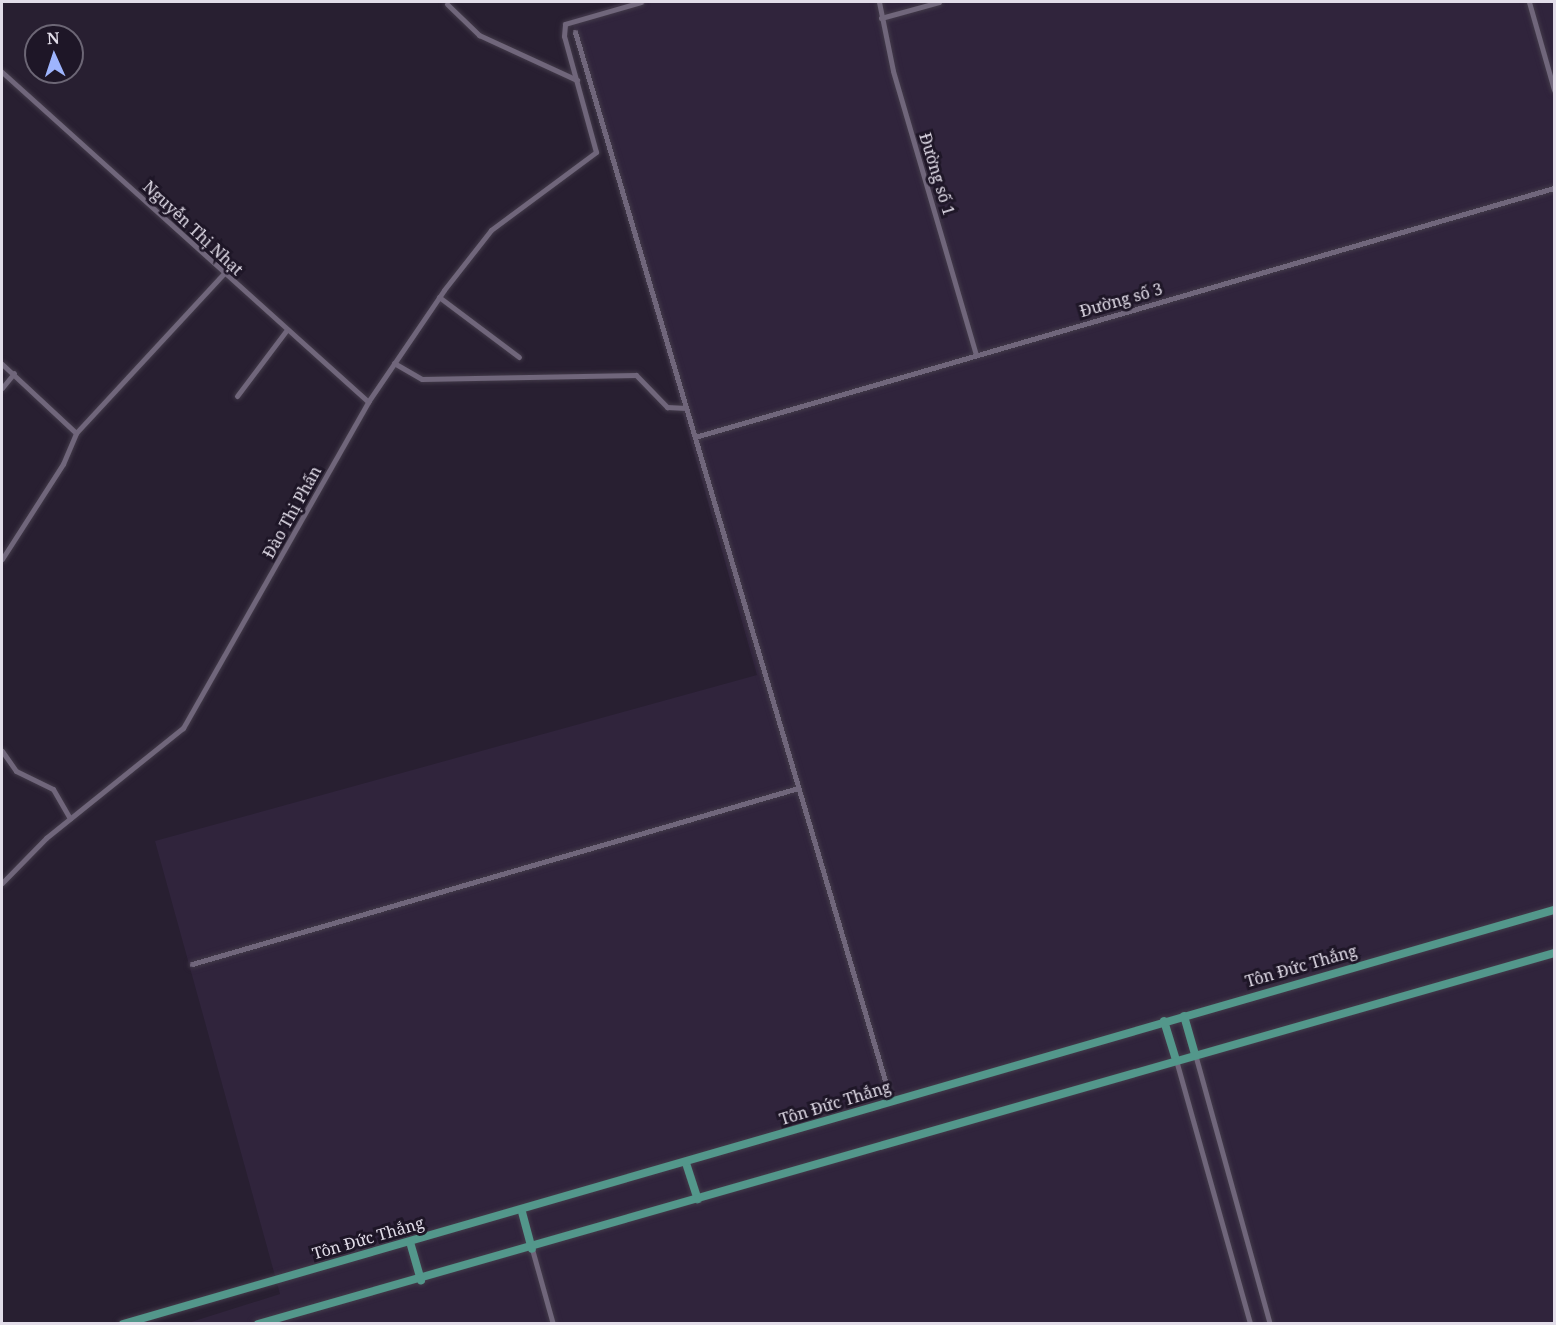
<!DOCTYPE html>
<meta charset="utf-8">
<style>
body{margin:0}
#map{position:relative;width:1556px;height:1325px;overflow:hidden;background:#281f31;font-family:"Noto Serif",serif}
div>[style]{position:absolute}
.built>*{inset:0;background:#30243c}
.roads{filter:drop-shadow(0 0 2px #433b4a) drop-shadow(0 0 2px #433b4a)}
.street>*{height:5px;margin:-2.5px;padding:0 2.5px;transform-origin:2.5px;border-radius:2.5px;background:#70667b}
.primary>*{height:8px;margin:-4px;padding:0 4px;transform-origin:4px;border-radius:4px;background:#53978b}
span{translate:-50% -50%;white-space:nowrap;text-align:center;line-height:1.15;-webkit-text-stroke:6px #1e1627;paint-order:stroke}
.street-label{font-size:16px;color:#e2dde9}
.frame{position:absolute;inset:0;border:3px solid #e2dde9;pointer-events:none}
.north{position:absolute;left:24px;top:24px;width:60px;height:60px;box-sizing:border-box;background:#1e1627;border:2px solid #6c6675;border-radius:50%;rotate:357deg;font-size:16px;font-weight:700;line-height:24px;text-align:center;color:#e2dde9}
.north::after{content:'';display:block;margin:auto;width:21px;height:27px;background:#9eb4fd;clip-path:polygon(50% 0,100% 100%,50% 72%,0 100%)}
</style>
<div id="map">
<div class="built">
<i style="clip-path:polygon(625px 2px,1554px 2px,1554px 1323px,188px 1323px,280px 1294px,155px 841px,757px 675px,571px 18px)"></i>
</div>
<div class="roads">
<div class="street">
<i style="left:879px;top:2px;width:70px;rotate:78.5deg"></i>
<i style="left:893px;top:71px;width:295px;rotate:73.7deg"></i>
<i style="left:1529px;top:2px;width:91px;rotate:74.1deg"></i>
<i style="left:447px;top:4px;width:45px;rotate:44.1deg"></i>
<i style="left:479px;top:35px;width:108px;rotate:24.7deg"></i>
<i style="left:881px;top:18px;width:60px;rotate:-15.4deg"></i>
<i style="left:575px;top:32px;width:1115px;rotate:73.53deg"></i>
<i style="left:2px;top:72px;width:493px;rotate:42deg"></i>
<i style="left:439px;top:297px;width:100px;rotate:36.9deg"></i>
<i style="left:394px;top:363px;width:32px;rotate:30deg"></i>
<i style="left:422px;top:379px;width:214px;rotate:-1.1deg"></i>
<i style="left:636px;top:375px;width:45px;rotate:45.9deg"></i>
<i style="left:667px;top:407px;width:19px;rotate:3deg"></i>
<i style="left:2px;top:364px;width:101px;rotate:43deg"></i>
<i style="left:2px;top:388px;width:19px;rotate:-51deg"></i>
<i style="left:237px;top:396px;width:81px;rotate:-53deg"></i>
<i style="left:695px;top:437px;width:894px;rotate:-16.17deg"></i>
<i style="left:2px;top:559px;width:113px;rotate:-57.3deg"></i>
<i style="left:63px;top:464px;width:34px;rotate:-67deg"></i>
<i style="left:76px;top:433px;width:217px;rotate:-47.2deg"></i>
<i style="left:2px;top:751px;width:24px;rotate:55deg"></i>
<i style="left:16px;top:771px;width:41px;rotate:25.9deg"></i>
<i style="left:53px;top:789px;width:34px;rotate:60deg"></i>
<i style="left:2px;top:883px;width:63px;rotate:-45.6deg"></i>
<i style="left:46px;top:838px;width:176px;rotate:-38.8deg"></i>
<i style="left:183px;top:728px;width:375px;rotate:-60.4deg"></i>
<i style="left:368px;top:402px;width:135px;rotate:-55.8deg"></i>
<i style="left:444px;top:290px;width:76px;rotate:-51.9deg"></i>
<i style="left:491px;top:230px;width:131px;rotate:-36.6deg"></i>
<i style="left:596px;top:152px;width:120px;rotate:-105.4deg"></i>
<i style="left:564px;top:36px;width:12px;rotate:-85deg"></i>
<i style="left:565px;top:24px;width:79px;rotate:-16.1deg"></i>
<i style="left:192px;top:964px;width:631px;rotate:-16.19deg"></i>
<i style="left:1195px;top:1054px;width:280px;rotate:74.5deg"></i>
<i style="left:1176px;top:1060px;width:274px;rotate:74.3deg"></i>
<i style="left:532px;top:1249px;width:78px;rotate:74.4deg"></i>
</div>
<div class="primary">
<i style="left:1184px;top:1016px;width:40px;rotate:74deg"></i>
<i style="left:1164px;top:1021px;width:41px;rotate:72.9deg"></i>
<i style="left:686px;top:1163px;width:38px;rotate:72deg"></i>
<i style="left:522px;top:1212px;width:38px;rotate:75deg"></i>
<i style="left:410px;top:1242px;width:40px;rotate:74deg"></i>
<i style="left:123px;top:1324px;width:1490px;rotate:-16.14deg"></i>
<i style="left:258px;top:1324px;width:1348px;rotate:-15.97deg"></i>
</div>
</div>
<div class="street-label">
<span style="left:937px;top:174px;rotate:73deg">Đường số 1</span>
<span style="left:193px;top:228px;rotate:43deg">Nguyễn Thị Nhạt</span>
<span style="left:1121px;top:300px;rotate:-16deg">Đường số 3</span>
<span style="left:292px;top:512px;rotate:-61deg">Đào Thị Phấn</span>
<span style="left:1301px;top:966px;rotate:-16deg">Tôn Đức Thắng</span>
<span style="left:835px;top:1103px;rotate:-17deg">Tôn Đức Thắng</span>
<span style="left:368px;top:1238px;rotate:-16deg">Tôn Đức Thắng</span>
</div>
<div class="frame"></div>
<div class="north">N</div>
</div>
